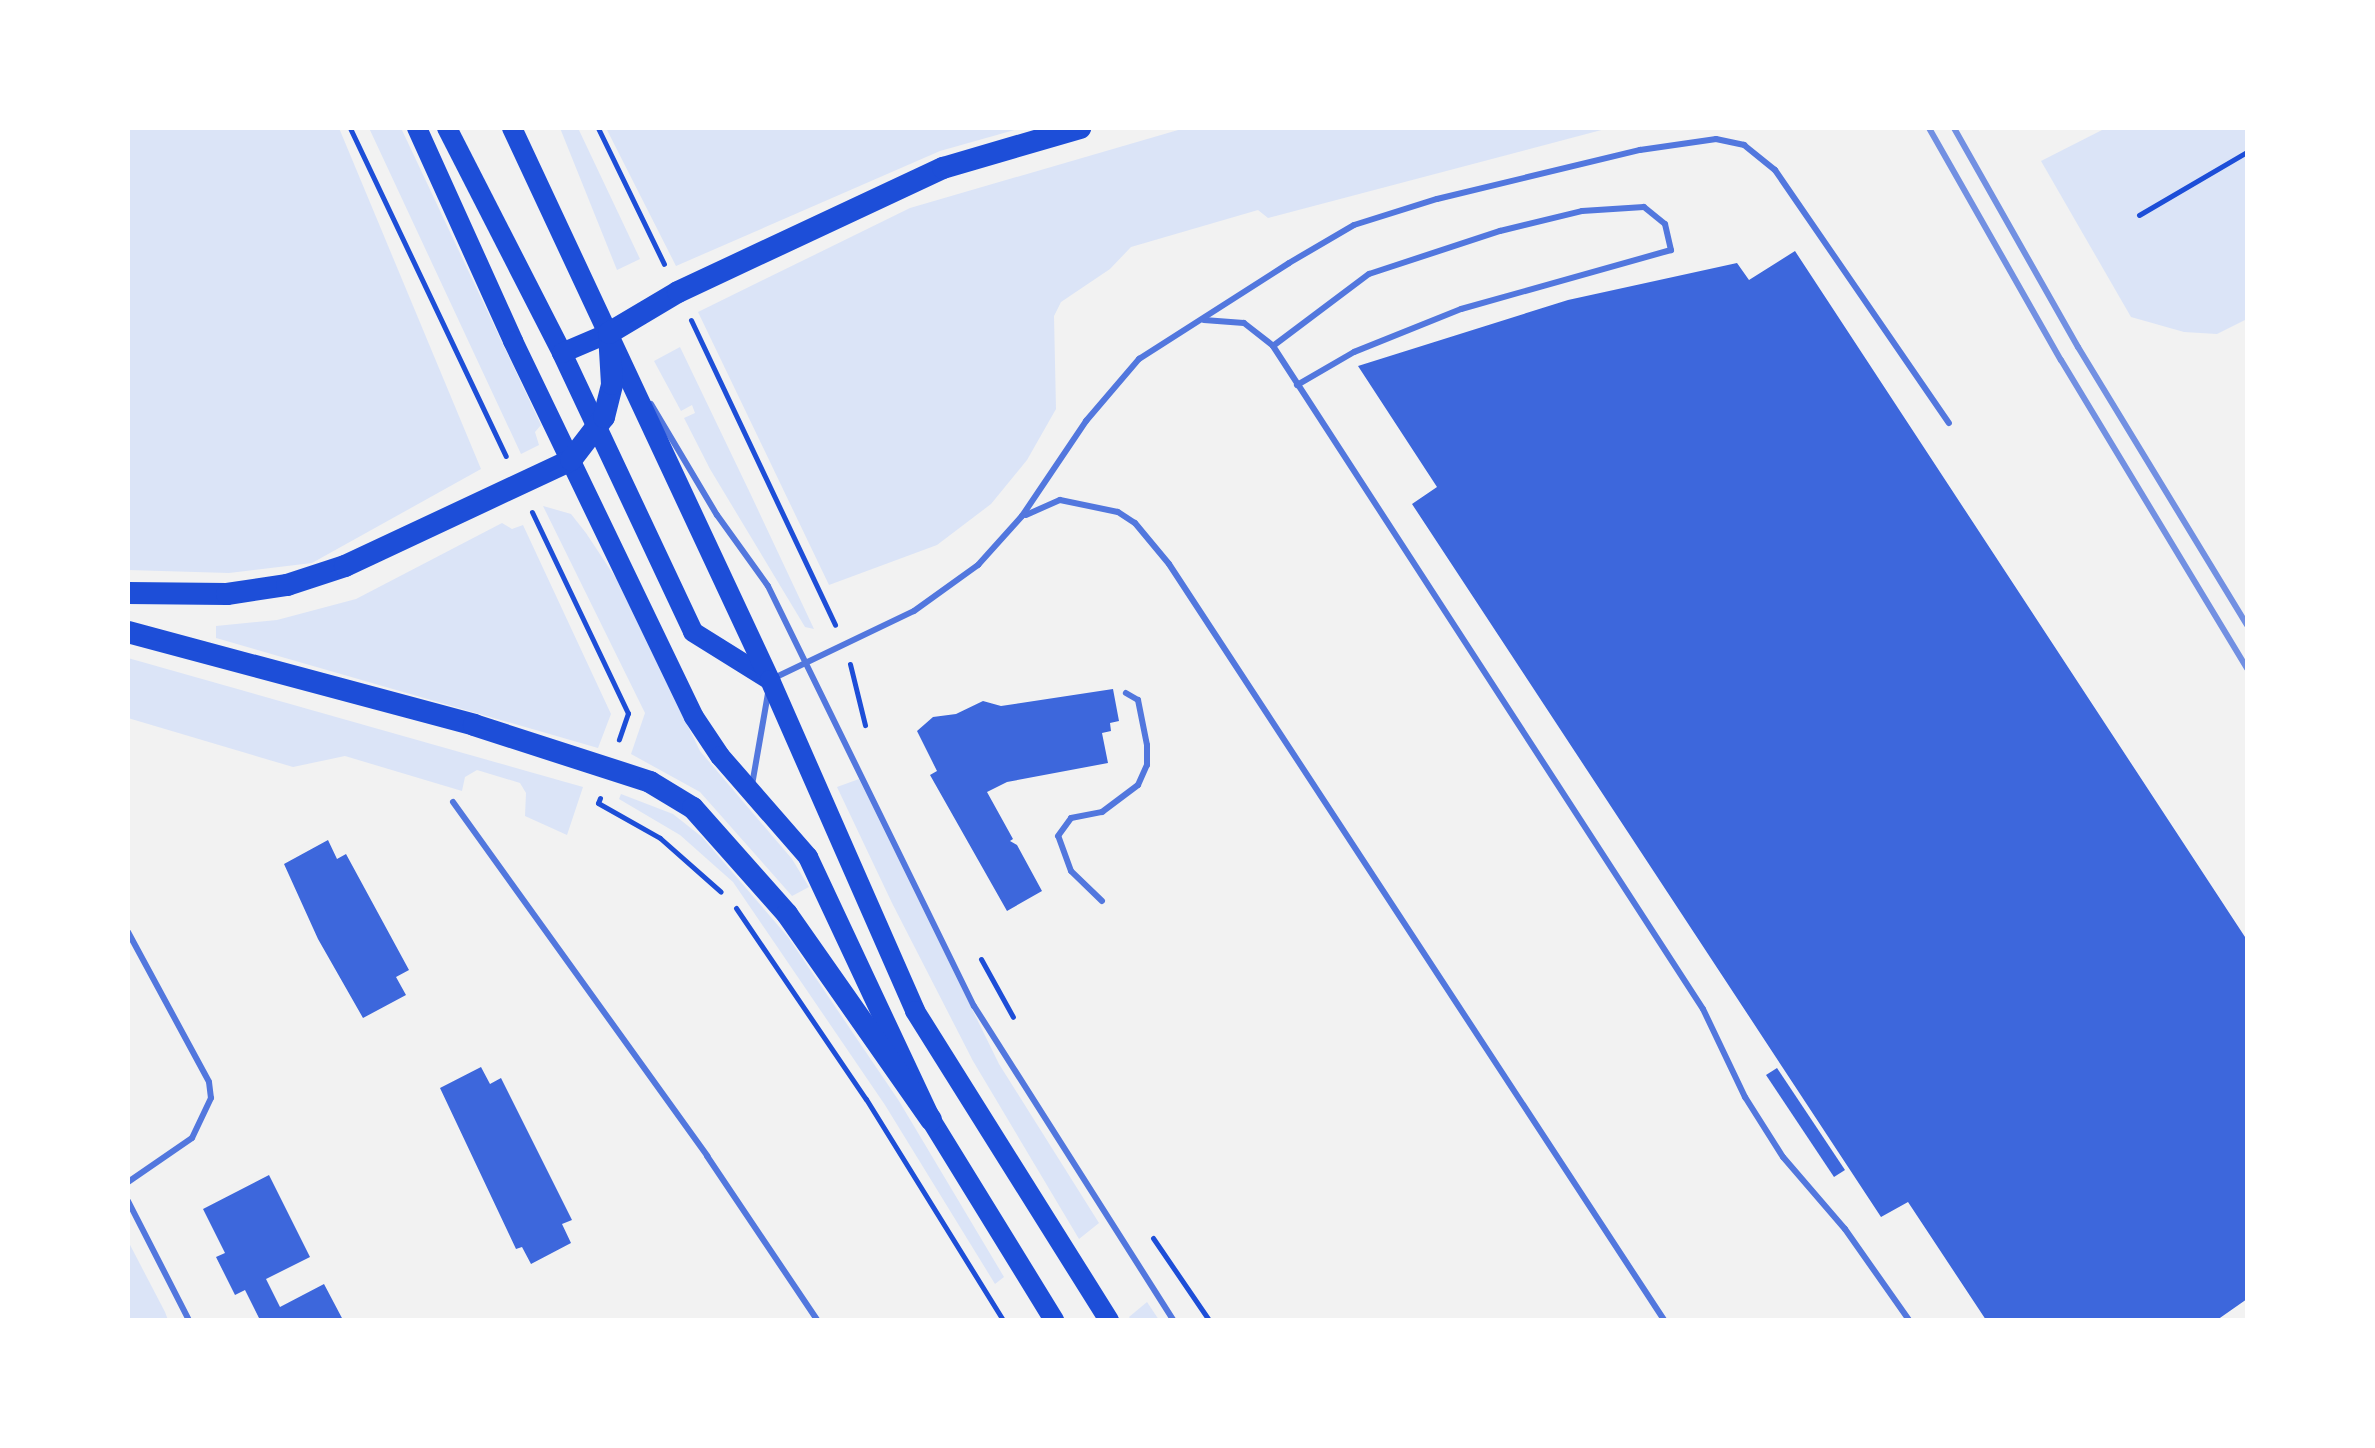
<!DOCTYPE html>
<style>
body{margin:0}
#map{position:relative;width:2375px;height:1448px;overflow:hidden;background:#f2f2f2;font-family:Ubuntu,sans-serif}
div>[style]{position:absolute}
.green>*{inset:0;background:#dbe4f7}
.building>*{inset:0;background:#3d67dc}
.path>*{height:5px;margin:-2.5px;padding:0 2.5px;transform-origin:2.5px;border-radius:2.5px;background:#1d4ed8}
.service>*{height:6px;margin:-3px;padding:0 3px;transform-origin:3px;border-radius:3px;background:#5277de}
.primary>*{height:20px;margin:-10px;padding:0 10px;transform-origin:10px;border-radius:10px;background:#1d4ed8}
.trunk>*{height:22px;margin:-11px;padding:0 11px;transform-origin:11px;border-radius:11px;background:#1d4ed8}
.rail>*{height:6px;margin:-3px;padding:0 3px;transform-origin:3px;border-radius:3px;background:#7290e2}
span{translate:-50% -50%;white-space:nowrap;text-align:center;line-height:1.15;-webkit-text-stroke:6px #fff;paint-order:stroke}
.frame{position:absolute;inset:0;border:130px solid #fff;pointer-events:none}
</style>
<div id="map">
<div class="green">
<i style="clip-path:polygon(128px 128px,339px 128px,481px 469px,312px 563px,229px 573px,128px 570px)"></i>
<i style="clip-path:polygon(369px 128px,401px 128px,541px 425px,535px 432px,539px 445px,521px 454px)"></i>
<i style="clip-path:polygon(560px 128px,578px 128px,640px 259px,617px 270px)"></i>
<i style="clip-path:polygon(606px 128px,1022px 128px,940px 151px,676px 266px)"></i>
<i style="clip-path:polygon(1185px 128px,1609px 128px,1268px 218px,1258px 210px,1131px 247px,1110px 269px,1061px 302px,1054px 316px,1056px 409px,1027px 460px,991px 504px,937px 545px,829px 585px,698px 312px,910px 208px)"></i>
<i style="clip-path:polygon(2106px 128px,2247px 128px,2247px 319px,2217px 334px,2184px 332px,2131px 317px,2041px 161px)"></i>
<i style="clip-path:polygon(680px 347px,751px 495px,814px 629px,805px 627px,710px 469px,684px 418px,695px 413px,692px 405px,681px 411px,654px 361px)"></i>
<i style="clip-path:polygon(543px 506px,571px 514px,586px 533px,617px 580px,700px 751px,792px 859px,809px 887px,792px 896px,700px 792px,631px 754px,645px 713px)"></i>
<i style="clip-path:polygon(502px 523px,512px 529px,523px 525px,611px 714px,598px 748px,216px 638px,216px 626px,277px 620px,356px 599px)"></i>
<i style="clip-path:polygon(128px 658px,583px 787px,567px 835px,525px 816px,526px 793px,520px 783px,477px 770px,465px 777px,462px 791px,345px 756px,293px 767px,128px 718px)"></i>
<i style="clip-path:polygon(859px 779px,999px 1064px,1099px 1223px,1079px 1239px,973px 1061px,892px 903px,837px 787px)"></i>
<i style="clip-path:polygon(621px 794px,673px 814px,702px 837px,788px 937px,899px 1101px,1004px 1277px,995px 1284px,885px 1105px,733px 882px,680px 835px,619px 799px)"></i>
<i style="clip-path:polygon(128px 1241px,165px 1312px,168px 1320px,128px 1320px)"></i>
<i style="clip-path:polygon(1147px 1302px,1159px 1320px,1131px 1320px,1129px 1317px)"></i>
</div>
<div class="building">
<i style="clip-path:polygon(1795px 251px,2247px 940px,2247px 1299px,2217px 1320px,1986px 1320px,1908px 1202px,1881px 1217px,1412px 504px,1437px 487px,1358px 366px,1568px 300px,1737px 263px,1749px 280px)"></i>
<i style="clip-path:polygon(1113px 689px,1119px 721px,1110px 723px,1111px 731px,1102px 733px,1108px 763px,1007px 782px,987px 792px,1013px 839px,1010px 841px,1017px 845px,1042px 891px,1007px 911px,930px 775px,937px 771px,917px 731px,933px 717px,956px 714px,983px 701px,1001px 706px)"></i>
<i style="clip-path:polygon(328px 840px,337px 859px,346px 854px,409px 970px,396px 977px,406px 995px,363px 1018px,318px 939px,284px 864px)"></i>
<i style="clip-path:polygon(481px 1067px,490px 1084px,501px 1078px,572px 1220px,562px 1224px,571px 1243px,531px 1264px,522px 1247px,516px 1249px,440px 1088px)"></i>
<i style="clip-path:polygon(1777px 1068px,1845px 1170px,1834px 1177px,1766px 1075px)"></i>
<i style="clip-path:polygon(269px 1175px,310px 1257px,266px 1279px,280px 1307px,324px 1284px,343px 1320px,260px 1320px,245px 1290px,235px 1295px,216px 1257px,225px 1253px,203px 1209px)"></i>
</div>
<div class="path">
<i style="left:350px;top:128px;width:363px;rotate:64.6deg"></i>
<i style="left:598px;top:128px;width:151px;rotate:64.1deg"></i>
<i style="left:2139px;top:215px;width:125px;rotate:-30.3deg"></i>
<i style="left:691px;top:320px;width:337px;rotate:64.7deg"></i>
<i style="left:532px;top:512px;width:223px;rotate:64.5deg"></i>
<i style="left:628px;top:713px;width:28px;rotate:109deg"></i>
<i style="left:850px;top:664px;width:63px;rotate:76.2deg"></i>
<i style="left:600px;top:798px;width:5px;rotate:112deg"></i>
<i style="left:598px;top:803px;width:71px;rotate:29.4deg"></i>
<i style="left:660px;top:838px;width:81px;rotate:41.5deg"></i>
<i style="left:736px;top:908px;width:231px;rotate:55.8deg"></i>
<i style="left:866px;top:1099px;width:260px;rotate:58.2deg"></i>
<i style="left:981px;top:959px;width:66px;rotate:61.1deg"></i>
<i style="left:1153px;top:1238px;width:99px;rotate:55.7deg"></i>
</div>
<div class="service">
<i style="left:1204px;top:320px;width:40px;rotate:4.3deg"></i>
<i style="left:1244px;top:323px;width:37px;rotate:38deg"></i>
<i style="left:1273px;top:346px;width:790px;rotate:57.03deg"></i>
<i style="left:1703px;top:1009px;width:98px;rotate:64.5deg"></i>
<i style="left:1745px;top:1097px;width:71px;rotate:57.7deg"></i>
<i style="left:1783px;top:1157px;width:95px;rotate:49.3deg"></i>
<i style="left:1845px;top:1229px;width:111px;rotate:54.9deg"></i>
<i style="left:1273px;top:346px;width:120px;rotate:-36.9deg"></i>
<i style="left:1369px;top:274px;width:138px;rotate:-18.2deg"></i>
<i style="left:1500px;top:231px;width:84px;rotate:-13.7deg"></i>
<i style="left:1582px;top:211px;width:62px;rotate:-3.7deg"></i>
<i style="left:1644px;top:207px;width:27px;rotate:39deg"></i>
<i style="left:1665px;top:224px;width:27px;rotate:77deg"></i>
<i style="left:1671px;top:250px;width:218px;rotate:164.3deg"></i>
<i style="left:1461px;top:309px;width:115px;rotate:158.1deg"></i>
<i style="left:1354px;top:352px;width:66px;rotate:149.9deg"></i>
<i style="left:651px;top:404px;width:129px;rotate:59.3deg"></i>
<i style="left:717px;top:515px;width:87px;rotate:54.3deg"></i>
<i style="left:768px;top:586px;width:468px;rotate:63.9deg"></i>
<i style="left:974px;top:1006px;width:372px;rotate:57.6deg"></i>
<i style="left:1026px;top:515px;width:37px;rotate:-24deg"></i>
<i style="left:1060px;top:500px;width:59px;rotate:11.7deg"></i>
<i style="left:1118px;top:512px;width:20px;rotate:33deg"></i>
<i style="left:1135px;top:523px;width:53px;rotate:50.3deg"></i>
<i style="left:1169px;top:564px;width:904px;rotate:56.78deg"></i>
<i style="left:772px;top:679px;width:157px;rotate:-25.6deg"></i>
<i style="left:914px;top:611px;width:79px;rotate:-35.7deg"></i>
<i style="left:978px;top:565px;width:66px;rotate:-48.1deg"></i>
<i style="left:1022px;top:516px;width:115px;rotate:-56deg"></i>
<i style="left:1086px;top:421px;width:82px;rotate:-49.5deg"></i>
<i style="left:1139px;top:359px;width:178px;rotate:-32.6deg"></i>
<i style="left:1289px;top:263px;width:75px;rotate:-30.3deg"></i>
<i style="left:1354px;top:225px;width:87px;rotate:-17.4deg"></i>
<i style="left:1437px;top:199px;width:209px;rotate:-13.6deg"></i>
<i style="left:1640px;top:150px;width:77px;rotate:-8.2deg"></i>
<i style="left:1716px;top:139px;width:29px;rotate:12deg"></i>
<i style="left:1744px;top:145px;width:40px;rotate:39deg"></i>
<i style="left:1775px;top:170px;width:307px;rotate:55.5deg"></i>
<i style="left:752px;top:785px;width:93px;rotate:-80.1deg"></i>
<i style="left:453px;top:802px;width:436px;rotate:54.3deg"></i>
<i style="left:707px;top:1156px;width:197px;rotate:56.1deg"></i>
<i style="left:1102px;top:901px;width:43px;rotate:-135.9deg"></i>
<i style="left:1071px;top:871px;width:37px;rotate:-110deg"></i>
<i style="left:1058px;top:836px;width:22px;rotate:-54deg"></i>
<i style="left:1071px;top:818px;width:32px;rotate:-11deg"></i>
<i style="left:1102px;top:812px;width:45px;rotate:-36.9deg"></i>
<i style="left:1138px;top:785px;width:22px;rotate:-66deg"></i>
<i style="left:1147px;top:765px;width:20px;rotate:-90deg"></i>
<i style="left:1147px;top:745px;width:46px;rotate:-101.3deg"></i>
<i style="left:1138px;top:700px;width:14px;rotate:-150deg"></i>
<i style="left:128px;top:932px;width:170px;rotate:61.6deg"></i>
<i style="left:209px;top:1082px;width:16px;rotate:83deg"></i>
<i style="left:211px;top:1098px;width:44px;rotate:115.4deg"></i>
<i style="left:192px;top:1138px;width:78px;rotate:145.5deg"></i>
<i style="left:128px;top:1201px;width:134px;rotate:62.9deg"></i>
</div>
<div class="primary">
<i style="left:417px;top:128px;width:234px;rotate:65.7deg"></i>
<i style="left:513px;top:341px;width:417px;rotate:64.3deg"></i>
<i style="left:694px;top:717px;width:47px;rotate:56.3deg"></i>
<i style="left:720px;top:756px;width:134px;rotate:48.9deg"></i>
<i style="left:808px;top:857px;width:290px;rotate:64.9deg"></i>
<i style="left:931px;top:1120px;width:235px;rotate:58.4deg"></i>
<i style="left:447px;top:128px;width:253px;rotate:62.9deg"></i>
<i style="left:562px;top:353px;width:308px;rotate:64.8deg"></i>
<i style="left:693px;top:632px;width:91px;rotate:31.9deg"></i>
<i style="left:512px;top:128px;width:609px;rotate:64.95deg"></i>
<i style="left:770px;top:680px;width:361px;rotate:66.3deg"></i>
<i style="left:915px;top:1011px;width:365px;rotate:57.9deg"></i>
<i style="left:562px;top:353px;width:51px;rotate:-23.1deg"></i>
</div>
<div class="trunk">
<i style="left:128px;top:593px;width:99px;rotate:0.6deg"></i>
<i style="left:227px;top:594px;width:61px;rotate:-8.5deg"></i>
<i style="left:287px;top:585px;width:61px;rotate:-18.1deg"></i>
<i style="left:345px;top:566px;width:250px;rotate:-25.1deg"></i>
<i style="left:571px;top:460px;width:54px;rotate:-52.5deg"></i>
<i style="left:604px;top:417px;width:34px;rotate:-76deg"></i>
<i style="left:612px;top:384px;width:51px;rotate:-93.4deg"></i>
<i style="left:609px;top:333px;width:80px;rotate:-30.7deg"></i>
<i style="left:678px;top:292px;width:293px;rotate:-25.1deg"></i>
<i style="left:943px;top:168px;width:143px;rotate:-16.3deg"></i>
<i style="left:128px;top:632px;width:358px;rotate:15deg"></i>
<i style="left:474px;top:725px;width:185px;rotate:17.9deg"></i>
<i style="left:650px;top:782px;width:50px;rotate:31.2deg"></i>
<i style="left:693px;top:808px;width:142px;rotate:48.4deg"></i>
<i style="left:787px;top:914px;width:251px;rotate:55deg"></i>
</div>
<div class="rail">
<i style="left:1929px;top:128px;width:267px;rotate:60.4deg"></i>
<i style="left:2061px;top:360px;width:360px;rotate:58.9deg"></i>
<i style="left:1954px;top:128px;width:252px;rotate:60.5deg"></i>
<i style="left:2078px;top:347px;width:325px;rotate:58.7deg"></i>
</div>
<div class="frame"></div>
</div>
